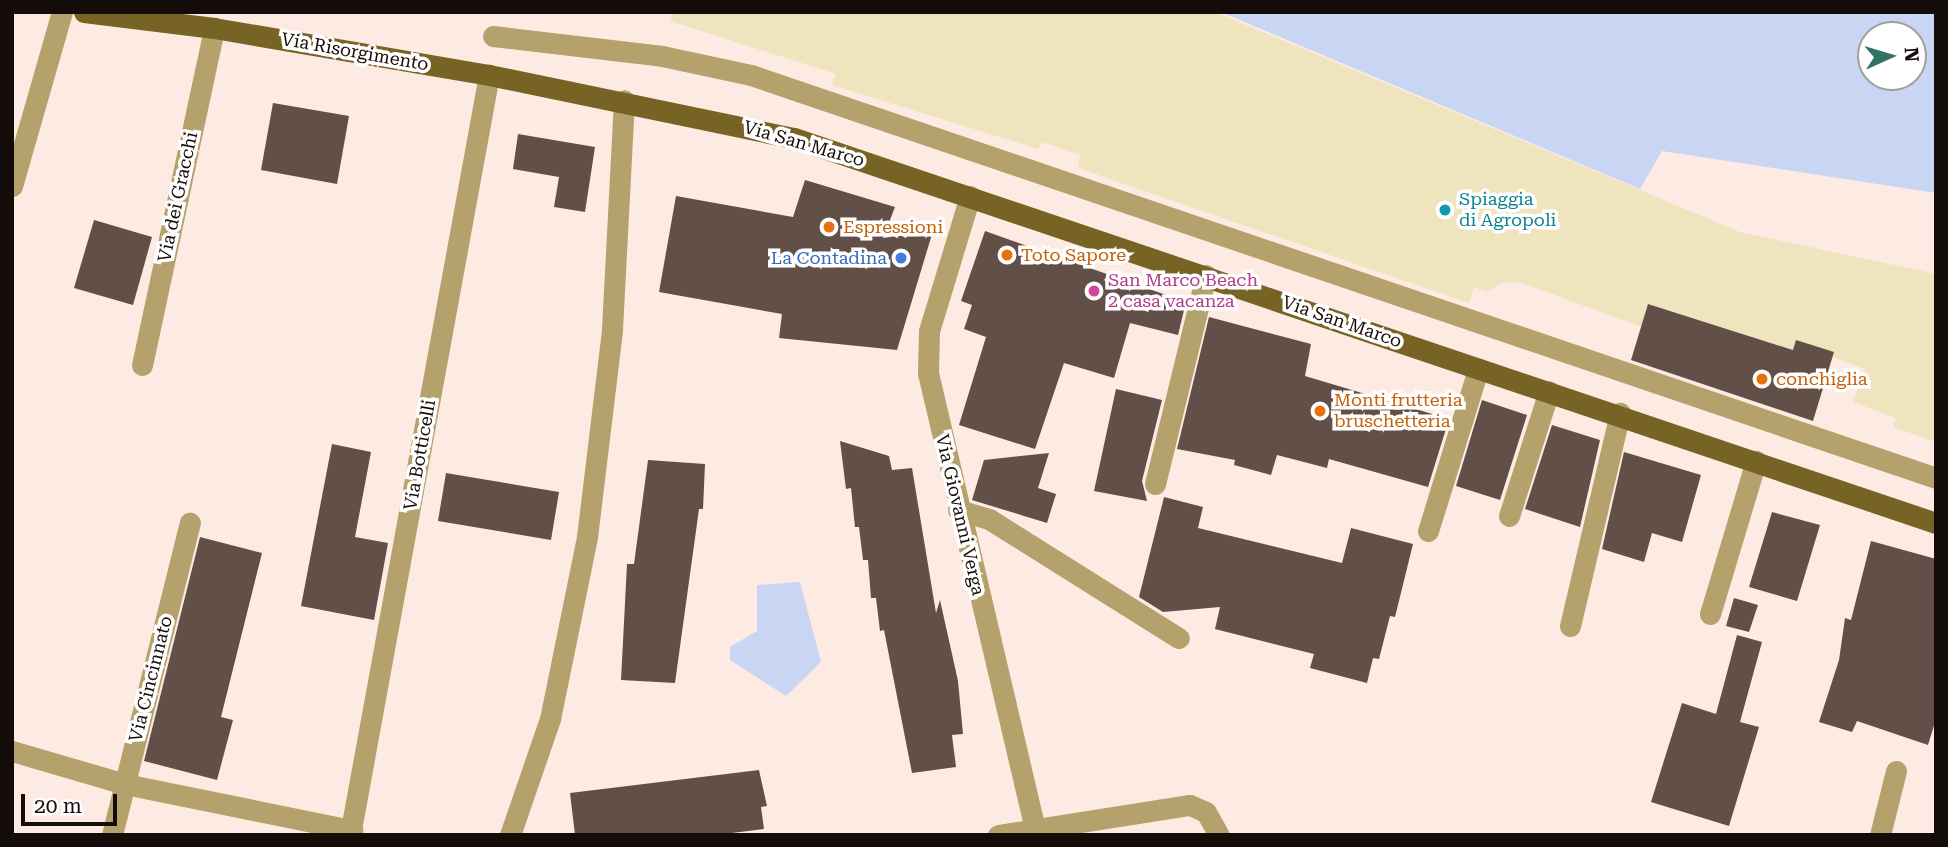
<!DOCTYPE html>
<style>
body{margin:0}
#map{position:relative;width:1948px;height:847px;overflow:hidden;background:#fceae3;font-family:"Roboto Serif",serif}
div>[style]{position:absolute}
.sand>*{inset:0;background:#eee5bf}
.water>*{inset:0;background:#c8d6f3}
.building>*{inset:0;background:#625048}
.minor>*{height:21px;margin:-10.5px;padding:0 10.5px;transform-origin:10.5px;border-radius:10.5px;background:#b4a16c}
.major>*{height:21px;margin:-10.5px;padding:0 10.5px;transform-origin:10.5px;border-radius:10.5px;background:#776324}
.dots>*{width:19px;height:19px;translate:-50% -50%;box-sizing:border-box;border:4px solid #fff;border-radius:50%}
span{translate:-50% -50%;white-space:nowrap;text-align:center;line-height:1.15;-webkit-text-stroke:7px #fff;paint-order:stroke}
.street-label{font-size:18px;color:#130c09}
.culture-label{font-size:18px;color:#0d838f}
.left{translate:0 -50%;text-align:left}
.food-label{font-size:18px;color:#c56008}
.shop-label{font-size:18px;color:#366cbe}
.right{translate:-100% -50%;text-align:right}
.hotel-label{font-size:18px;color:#b23c85}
.frame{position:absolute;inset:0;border:14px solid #130c09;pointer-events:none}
.north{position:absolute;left:1857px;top:21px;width:70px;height:70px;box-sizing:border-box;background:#fff;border:2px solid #a19e9d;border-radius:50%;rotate:86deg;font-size:19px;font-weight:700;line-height:28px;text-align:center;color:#130c09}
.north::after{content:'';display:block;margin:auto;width:24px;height:32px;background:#317466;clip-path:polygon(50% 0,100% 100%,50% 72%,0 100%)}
.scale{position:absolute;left:21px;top:794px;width:96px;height:32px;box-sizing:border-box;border:4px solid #130c09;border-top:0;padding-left:9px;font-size:21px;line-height:24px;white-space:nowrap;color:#130c09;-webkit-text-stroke:5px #fff;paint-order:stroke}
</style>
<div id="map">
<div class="sand">
<i style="clip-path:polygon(672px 12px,1215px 12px,1740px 232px,1936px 274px,1936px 442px,1893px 427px,1896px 418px,1853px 402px,1865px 369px,1833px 357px,1834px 352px,1793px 350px,1649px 304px,1642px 327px,1519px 282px,1501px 283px,1488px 292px,1474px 287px,1469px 303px,1078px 168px,1080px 155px,1042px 142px,1038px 149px,832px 85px,836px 74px,670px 21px)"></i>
</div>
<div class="water">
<i style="clip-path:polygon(evenodd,1221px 12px,1936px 12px,1936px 193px,1662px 151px,1640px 189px,1221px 12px,1871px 35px,1913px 35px,1913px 77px,1871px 77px,1871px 35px)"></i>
<i style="clip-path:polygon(800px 582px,821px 662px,786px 696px,730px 660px,730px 647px,757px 631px,757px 585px)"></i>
</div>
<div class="building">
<i style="clip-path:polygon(273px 103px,349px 116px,337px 184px,261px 170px)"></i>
<i style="clip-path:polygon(518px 134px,595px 147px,585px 212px,554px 207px,559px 177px,513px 169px)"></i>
<i style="clip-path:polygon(805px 180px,895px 207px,883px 238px,933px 231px,897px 350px,779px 338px,782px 314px,659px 292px,676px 196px,793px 217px)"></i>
<i style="clip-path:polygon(94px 220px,152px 237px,133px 305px,74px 288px)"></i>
<i style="clip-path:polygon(985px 231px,1186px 302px,1178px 335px,1130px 323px,1114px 378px,1064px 363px,1035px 449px,959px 425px,986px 337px,964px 329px,972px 305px,961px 301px)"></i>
<i style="clip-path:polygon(1648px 304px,1793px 350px,1796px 340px,1834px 352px,1813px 421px,1631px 360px)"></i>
<i style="clip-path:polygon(1209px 317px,1311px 344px,1305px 376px,1449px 419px,1428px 487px,1329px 459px,1327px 468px,1277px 455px,1271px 475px,1234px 465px,1235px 460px,1177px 449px)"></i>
<i style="clip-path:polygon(1116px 389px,1162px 400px,1142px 481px,1147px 501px,1094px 491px)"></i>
<i style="clip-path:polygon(1482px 400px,1527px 415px,1500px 500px,1456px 486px)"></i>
<i style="clip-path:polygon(1552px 425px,1600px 440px,1580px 527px,1525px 509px)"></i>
<i style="clip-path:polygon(840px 441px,889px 456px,892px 470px,912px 468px,936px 613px,940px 600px,958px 681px,963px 734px,952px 735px,956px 767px,912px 773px,884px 630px,880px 631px,876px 598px,871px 598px,868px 560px,863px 560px,859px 527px,855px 527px,851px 488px,846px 489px)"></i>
<i style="clip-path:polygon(332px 444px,371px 452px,355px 537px,388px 543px,374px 620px,301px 606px)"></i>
<i style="clip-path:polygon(1624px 452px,1701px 475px,1682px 542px,1652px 533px,1644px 562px,1602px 549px)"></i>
<i style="clip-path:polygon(1049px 453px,1038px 488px,1056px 494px,1047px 523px,972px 500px,984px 460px)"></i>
<i style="clip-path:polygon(648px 460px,705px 464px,703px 509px,699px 509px,675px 683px,621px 680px,627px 564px,634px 564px)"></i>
<i style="clip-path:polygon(446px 473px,559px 492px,551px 540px,438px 521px)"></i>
<i style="clip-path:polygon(1164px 497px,1203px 507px,1198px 528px,1342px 563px,1351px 528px,1413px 544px,1395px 617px,1390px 616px,1379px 659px,1373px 658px,1367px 683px,1310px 668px,1314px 654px,1215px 629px,1220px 607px,1163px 612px,1139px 597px)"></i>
<i style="clip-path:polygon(1772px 512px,1820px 525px,1797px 601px,1749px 587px)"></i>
<i style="clip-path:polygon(200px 537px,262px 553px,221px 717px,233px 720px,217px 780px,144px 761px)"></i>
<i style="clip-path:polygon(1871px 541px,1936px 559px,1936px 719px,1928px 745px,1857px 721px,1852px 732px,1819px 722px,1839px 660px,1845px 618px,1851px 620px)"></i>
<i style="clip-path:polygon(1734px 598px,1758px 605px,1749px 632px,1726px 626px)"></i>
<i style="clip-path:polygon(1737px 635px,1762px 642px,1740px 722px,1759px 727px,1729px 826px,1651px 802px,1682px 703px,1716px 714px)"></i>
<i style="clip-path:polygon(759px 770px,767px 806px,761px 807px,764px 829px,716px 835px,575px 835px,570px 793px)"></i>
</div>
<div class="minor">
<i style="left:493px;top:36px;width:170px;rotate:6.7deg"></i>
<i style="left:662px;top:56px;width:91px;rotate:12.1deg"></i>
<i style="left:751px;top:75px;width:1252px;rotate:18.78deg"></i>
<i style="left:12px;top:186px;width:181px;rotate:-74deg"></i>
<i style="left:970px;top:196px;width:141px;rotate:106.9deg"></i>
<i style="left:929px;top:331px;width:42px;rotate:91.4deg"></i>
<i style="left:928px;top:373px;width:474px;rotate:76.8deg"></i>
<i style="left:142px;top:365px;width:345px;rotate:-77.9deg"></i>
<i style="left:1155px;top:484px;width:215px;rotate:-76.3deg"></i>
<i style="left:958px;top:510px;width:32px;rotate:16deg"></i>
<i style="left:989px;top:519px;width:224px;rotate:32.1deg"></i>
<i style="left:1509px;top:516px;width:131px;rotate:-72.3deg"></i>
<i style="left:1428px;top:531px;width:170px;rotate:-72.8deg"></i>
<i style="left:1710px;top:614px;width:160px;rotate:-73.3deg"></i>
<i style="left:1570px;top:626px;width:219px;rotate:-76.8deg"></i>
<i style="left:12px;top:751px;width:118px;rotate:16.3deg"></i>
<i style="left:125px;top:784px;width:232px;rotate:11.5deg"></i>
<i style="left:112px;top:835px;width:322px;rotate:-76deg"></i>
<i style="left:350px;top:835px;width:773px;rotate:-79.64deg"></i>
<i style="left:510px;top:835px;width:123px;rotate:-71deg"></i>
<i style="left:550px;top:719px;width:186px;rotate:-78.5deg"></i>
<i style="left:587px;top:537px;width:209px;rotate:-83.1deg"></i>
<i style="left:612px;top:329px;width:229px;rotate:-87deg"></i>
<i style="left:998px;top:835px;width:194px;rotate:-8.9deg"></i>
<i style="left:1190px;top:805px;width:17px;rotate:24deg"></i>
<i style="left:1206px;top:812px;width:26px;rotate:61deg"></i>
<i style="left:1880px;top:835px;width:66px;rotate:-76deg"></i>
</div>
<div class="major">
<i style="left:84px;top:12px;width:131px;rotate:7deg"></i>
<i style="left:214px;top:28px;width:279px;rotate:9.7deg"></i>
<i style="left:489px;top:75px;width:311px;rotate:11.7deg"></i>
<i style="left:794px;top:138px;width:1205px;rotate:18.63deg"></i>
</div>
<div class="dots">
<i style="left:1445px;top:210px;background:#0f9aa8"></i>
<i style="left:829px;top:227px;background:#e8710a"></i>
<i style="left:1007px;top:255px;background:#e8710a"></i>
<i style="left:901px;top:258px;background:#3f7fe0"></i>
<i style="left:1094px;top:291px;background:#d1479c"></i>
<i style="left:1762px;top:379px;background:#e8710a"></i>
<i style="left:1320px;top:411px;background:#e8710a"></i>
</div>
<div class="street-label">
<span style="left:355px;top:52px;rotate:10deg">Via Risorgimento</span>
<span style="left:804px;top:144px;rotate:16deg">Via San Marco</span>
<span style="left:178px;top:197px;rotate:-78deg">Via dei Gracchi</span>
<span style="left:1342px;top:322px;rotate:19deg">Via San Marco</span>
<span style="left:420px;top:455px;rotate:-80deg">Via Botticelli</span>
<span style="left:960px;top:515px;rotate:77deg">Via Giovanni Verga</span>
<span style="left:151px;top:679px;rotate:-76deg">Via Cincinnato</span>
</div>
<div class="culture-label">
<span class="left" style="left:1459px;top:210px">Spiaggia<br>di Agropoli</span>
</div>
<div class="food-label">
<span class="left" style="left:843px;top:227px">Espressioni</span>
<span class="left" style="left:1021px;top:255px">Toto Sapore</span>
<span class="left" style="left:1776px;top:379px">conchiglia</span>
<span class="left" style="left:1334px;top:411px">Monti frutteria<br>bruschetteria</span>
</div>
<div class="shop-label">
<span class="right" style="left:887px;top:258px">La Contadina</span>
</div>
<div class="hotel-label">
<span class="left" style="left:1108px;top:291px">San Marco Beach<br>2 casa vacanza</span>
</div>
<div class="frame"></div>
<div class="north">N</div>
<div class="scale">20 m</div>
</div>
